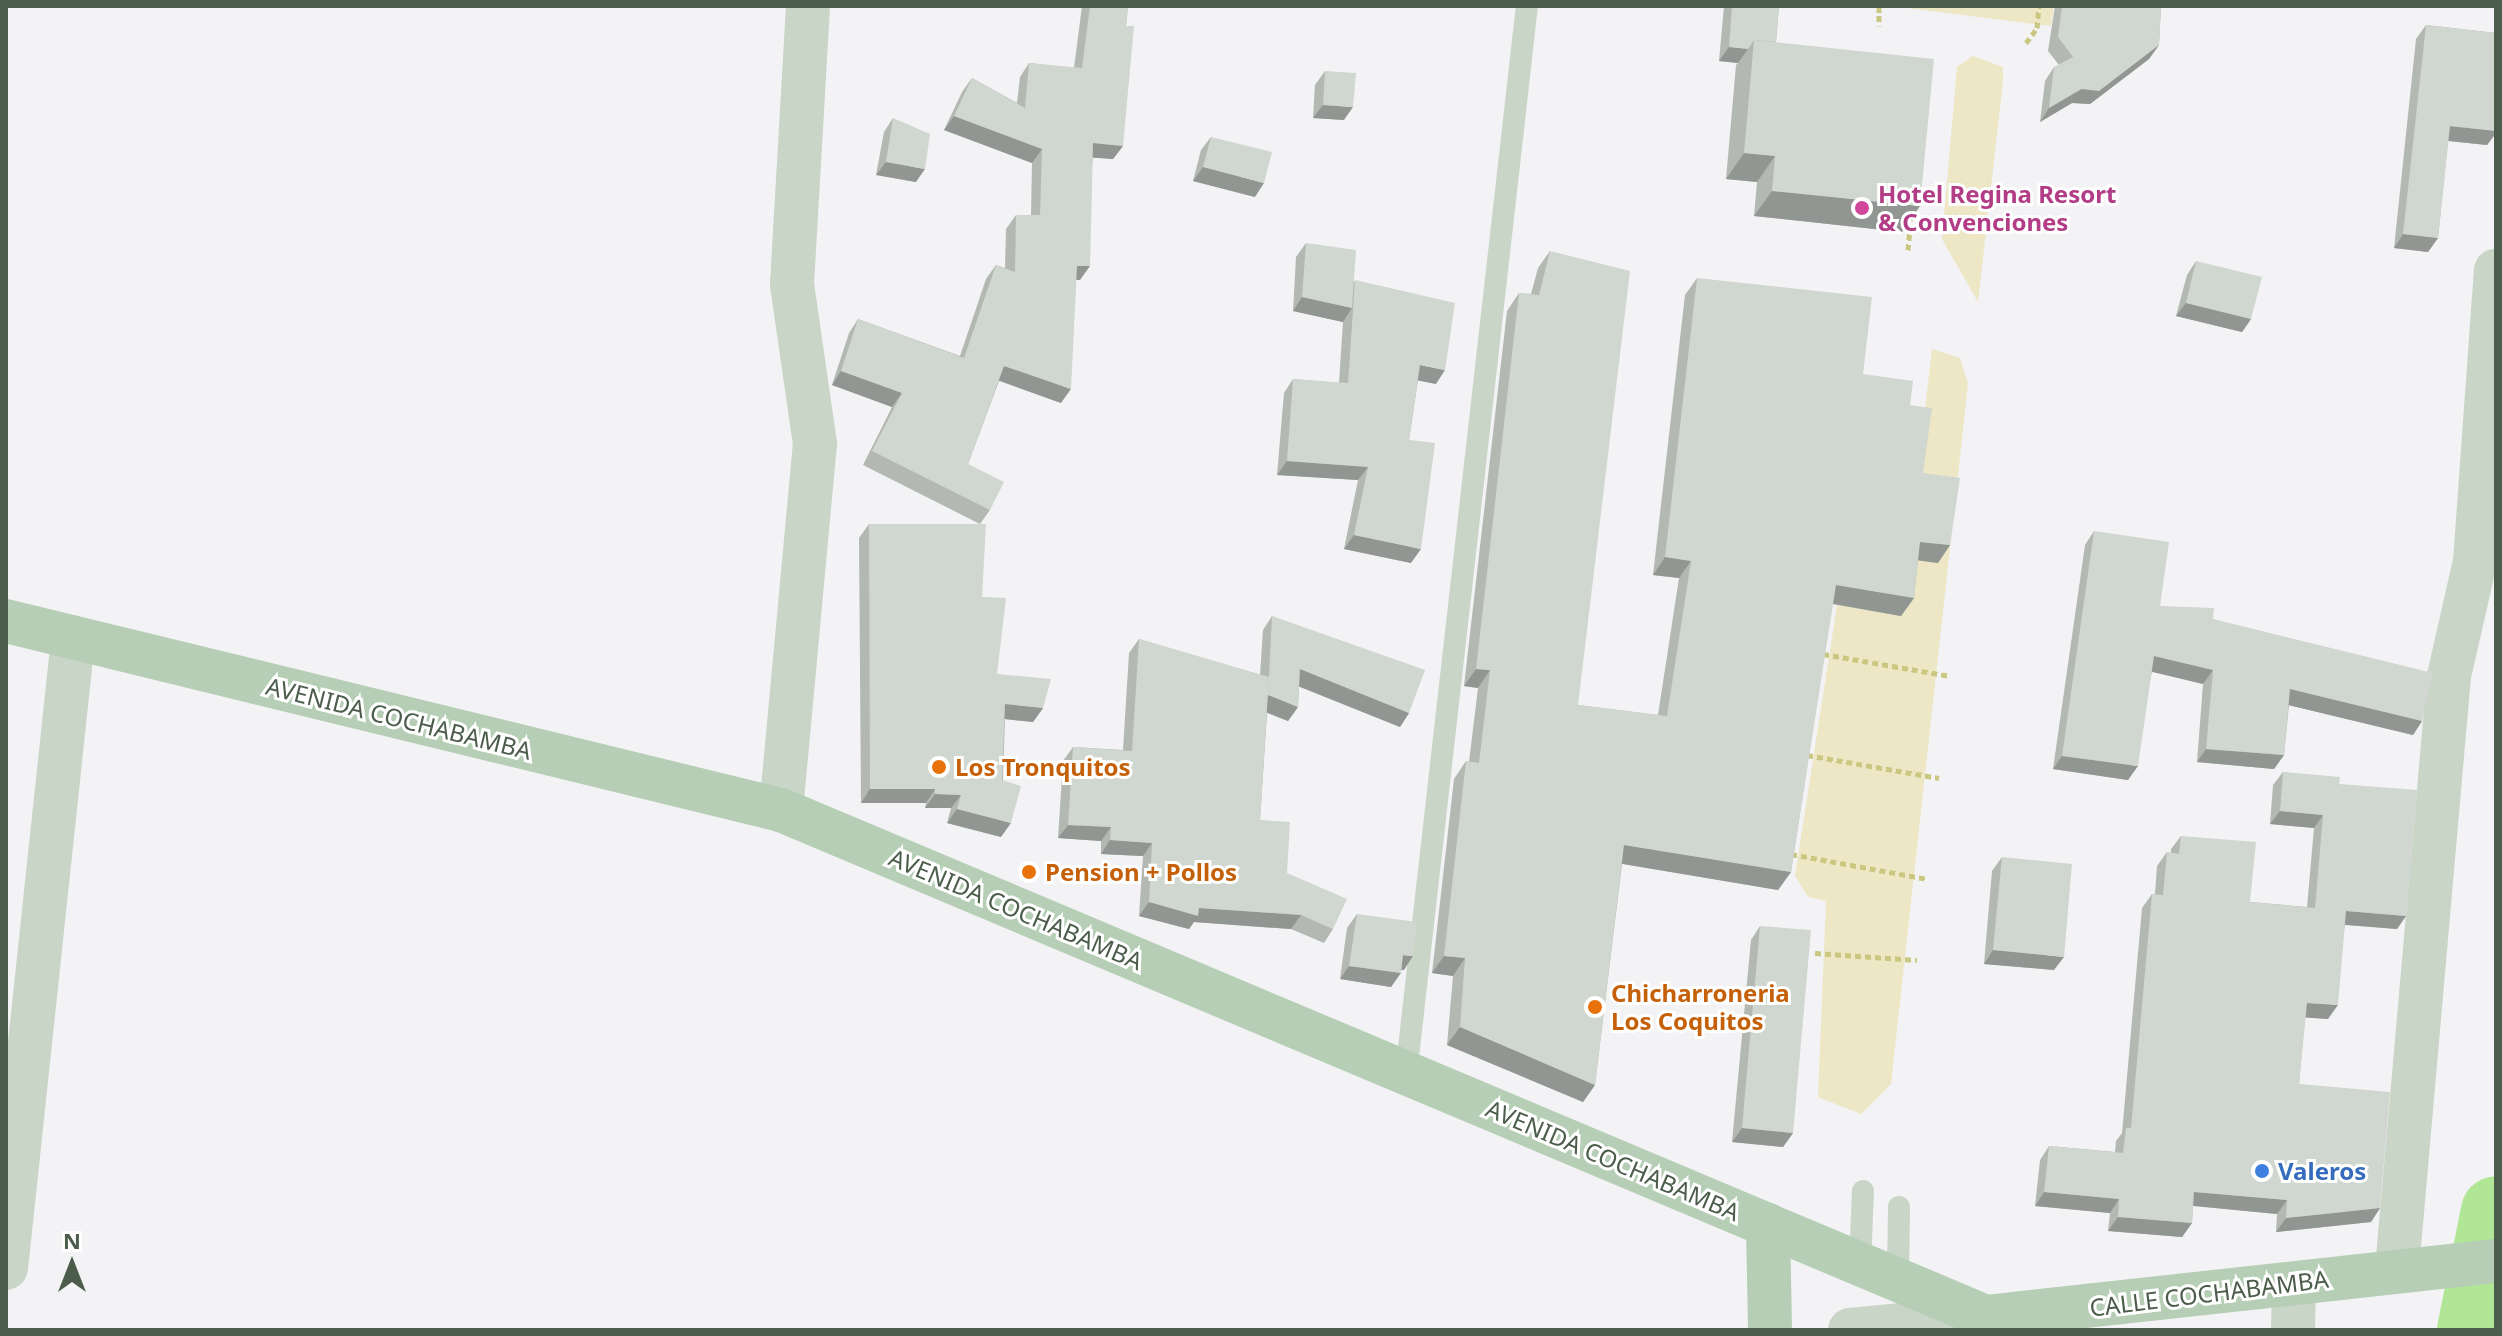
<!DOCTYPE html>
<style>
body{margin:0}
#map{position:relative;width:2502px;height:1336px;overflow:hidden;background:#f3f2f4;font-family:"Noto Sans",sans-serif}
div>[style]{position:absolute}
.green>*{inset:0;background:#ede7c6}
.river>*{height:70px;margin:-35px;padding:0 35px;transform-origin:35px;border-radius:35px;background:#b0e696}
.path>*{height:5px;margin-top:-2.5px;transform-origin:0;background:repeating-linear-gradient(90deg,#c9c780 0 6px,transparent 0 10px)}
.service>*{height:22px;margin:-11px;padding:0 11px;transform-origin:11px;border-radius:11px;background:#c8d5c7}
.minor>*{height:44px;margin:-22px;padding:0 22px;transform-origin:22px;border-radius:22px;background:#c8d5c7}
.tertiary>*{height:44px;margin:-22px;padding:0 22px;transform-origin:22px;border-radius:22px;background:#c8d5c7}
.primary>*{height:44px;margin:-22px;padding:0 22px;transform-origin:22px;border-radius:22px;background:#b5ceb5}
.wall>*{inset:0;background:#b3b8b3}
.shaded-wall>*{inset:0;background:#929692}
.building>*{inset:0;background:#d0d6d0}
.dots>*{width:22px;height:22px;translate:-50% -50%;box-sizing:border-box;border:4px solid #fff;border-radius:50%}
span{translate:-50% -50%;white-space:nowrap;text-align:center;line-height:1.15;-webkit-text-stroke:6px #fff;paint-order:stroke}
.hotel-label{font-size:24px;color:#b23c85;font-weight:700}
.left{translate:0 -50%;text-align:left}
.street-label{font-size:24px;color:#4c5e4b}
.food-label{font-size:24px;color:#c56008;font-weight:700}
.shop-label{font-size:24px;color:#366cbe;font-weight:700}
.frame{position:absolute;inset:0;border:8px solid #4c5e4b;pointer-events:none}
.north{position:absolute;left:32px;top:1224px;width:80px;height:80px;-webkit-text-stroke:6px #fff;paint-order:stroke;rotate:0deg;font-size:22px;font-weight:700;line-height:32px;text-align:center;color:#4c5e4b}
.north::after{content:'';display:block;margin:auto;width:28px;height:36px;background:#4c5e4b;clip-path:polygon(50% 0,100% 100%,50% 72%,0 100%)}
</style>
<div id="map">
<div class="green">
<i style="clip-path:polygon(1891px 6px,2054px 6px,2051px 26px)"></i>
<i style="clip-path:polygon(1973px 56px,2003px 67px,2003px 81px,1978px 302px,1942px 239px,1957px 67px)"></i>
<i style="clip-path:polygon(1932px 349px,1960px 358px,1968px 384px,1891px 1084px,1861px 1114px,1818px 1097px,1826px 901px,1808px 897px,1795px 876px,1837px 605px,1901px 615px)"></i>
</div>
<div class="river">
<i style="left:2472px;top:1330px;width:121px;rotate:-78.6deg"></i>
</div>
<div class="path">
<i style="left:1879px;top:6px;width:20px;rotate:90deg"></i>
<i style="left:2026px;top:43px;width:19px;rotate:-54deg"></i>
<i style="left:2037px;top:28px;width:22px;rotate:-85deg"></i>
<i style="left:1908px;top:250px;width:38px;rotate:-85deg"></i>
<i style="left:1823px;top:654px;width:129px;rotate:9.8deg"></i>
<i style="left:1807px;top:755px;width:134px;rotate:9.9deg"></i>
<i style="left:1791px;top:854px;width:138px;rotate:10.4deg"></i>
<i style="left:1815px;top:953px;width:102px;rotate:3.9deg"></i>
</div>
<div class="service">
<i style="left:1406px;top:1074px;width:1075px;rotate:-83.54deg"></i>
<i style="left:1860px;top:1265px;width:74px;rotate:-87.7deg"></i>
<i style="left:1898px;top:1279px;width:72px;rotate:-89.2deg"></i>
</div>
<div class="minor">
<i style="left:781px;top:810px;width:368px;rotate:-84.7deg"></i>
<i style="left:815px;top:444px;width:162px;rotate:-98.2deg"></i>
<i style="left:792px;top:284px;width:278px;rotate:-86.7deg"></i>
<i style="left:6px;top:1268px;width:633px;rotate:-83.92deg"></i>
<i style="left:2397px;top:1269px;width:595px;rotate:-84.99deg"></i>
<i style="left:2449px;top:676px;width:117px;rotate:-77.2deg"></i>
<i style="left:2475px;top:562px;width:292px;rotate:-85.9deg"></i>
<i style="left:2293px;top:1330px;width:45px;rotate:-88.7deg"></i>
</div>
<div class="tertiary">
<i style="left:1850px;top:1330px;width:137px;rotate:-5.5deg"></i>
</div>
<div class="primary">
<i style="left:6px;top:621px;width:798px;rotate:13.71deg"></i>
<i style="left:781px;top:810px;width:1307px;rotate:22.82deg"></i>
<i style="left:1986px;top:1317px;width:513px;rotate:-6.27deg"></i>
<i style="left:1768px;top:1225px;width:105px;rotate:88.9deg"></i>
</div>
<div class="wall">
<i style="clip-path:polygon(1082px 6px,1128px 6px,1126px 26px,1123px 146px,1113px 159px,1093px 157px,1080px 280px,1076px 280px,1061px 403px,999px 381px,968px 464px,990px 510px,980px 524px,863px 465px,892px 407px,832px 385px,849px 333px,858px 319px,960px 356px,986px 279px,996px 265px,1005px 268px,1006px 229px,1016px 215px,1031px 215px,1032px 163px,944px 130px,962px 92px,972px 78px,1017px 103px,1020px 77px,1029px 63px,1074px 68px)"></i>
<i style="clip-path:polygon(1724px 6px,1779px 6px,1776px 42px,1902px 232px,1754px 216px,1757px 182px,1726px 179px,1736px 65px,1738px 63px,1719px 61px)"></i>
<i style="clip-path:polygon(2055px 6px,2161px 6px,2159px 45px,2149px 59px,2090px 104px,2072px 103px,2040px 122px,2045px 81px,2054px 67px,2059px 65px,2048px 51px)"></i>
<i style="clip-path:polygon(2426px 25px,2496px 33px,2496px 133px,2487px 145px,2448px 141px,2438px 238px,2428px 252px,2394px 248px,2416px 39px)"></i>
<i style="clip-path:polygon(1325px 71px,1344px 120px,1313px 118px,1315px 85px)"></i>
<i style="clip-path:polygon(893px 118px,916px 182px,876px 175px,884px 132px)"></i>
<i style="clip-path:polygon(1211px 137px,1255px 197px,1193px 181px,1201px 150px)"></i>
<i style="clip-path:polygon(1306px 243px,1354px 281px,1436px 384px,1418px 380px,1409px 440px,1411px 563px,1344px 549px,1358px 480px,1277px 475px,1284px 393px,1293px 379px,1339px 383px,1343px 321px,1343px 322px,1293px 311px,1296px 257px)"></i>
<i style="clip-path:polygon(1550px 251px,1578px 705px,1658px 715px,1679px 578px,1653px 575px,1685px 295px,1697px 278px,1863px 374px,1910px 405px,1923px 473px,1950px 545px,1938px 563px,1918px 560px,1914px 598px,1901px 616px,1832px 604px,1791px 872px,1778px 890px,1622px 864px,1595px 1085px,1583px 1102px,1447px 1045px,1453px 976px,1432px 973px,1454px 779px,1466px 761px,1469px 762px,1478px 688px,1464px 686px,1507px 311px,1519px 293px,1531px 294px,1538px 268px)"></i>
<i style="clip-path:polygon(2196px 261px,2251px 319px,2242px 332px,2176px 316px,2187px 275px)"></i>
<i style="clip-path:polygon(869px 524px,982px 597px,997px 674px,1043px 708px,1033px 722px,1005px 719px,1001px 837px,947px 823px,951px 808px,925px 808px,926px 803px,861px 803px,859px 538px)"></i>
<i style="clip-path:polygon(2094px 531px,2160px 606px,2213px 619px,2422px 721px,2413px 735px,2289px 705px,2284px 755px,2274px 769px,2197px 762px,2203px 684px,2152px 671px,2128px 780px,2053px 769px,2085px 545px)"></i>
<i style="clip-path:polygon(1272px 616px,1409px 713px,1400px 727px,1299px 686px,1298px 707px,1288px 721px,1267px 713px,1260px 820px,1287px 873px,1333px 929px,1324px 943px,1291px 929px,1194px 922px,1189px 929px,1139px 916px,1143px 856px,1101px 854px,1101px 841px,1058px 838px,1063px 761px,1073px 747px,1123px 750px,1129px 653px,1139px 639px,1260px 675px,1263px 630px)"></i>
<i style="clip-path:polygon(2283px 772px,2339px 784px,2406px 916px,2397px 929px,2345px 925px,2328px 1019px,2305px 1017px,2299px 1084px,2380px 1208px,2371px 1222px,2276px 1232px,2277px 1214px,2193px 1206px,2192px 1223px,2182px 1237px,2108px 1231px,2110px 1213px,2035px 1206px,2040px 1160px,2049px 1146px,2115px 1152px,2116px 1141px,2122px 1133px,2142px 908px,2152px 894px,2155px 894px,2157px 866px,2167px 852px,2171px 853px,2171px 849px,2181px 836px,2250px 902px,2307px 907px,2314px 828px,2270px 824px,2273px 785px)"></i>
<i style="clip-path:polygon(2002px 857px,2054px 970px,1984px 964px,1992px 871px)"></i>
<i style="clip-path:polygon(1357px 914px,1404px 970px,1401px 970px,1391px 987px,1340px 979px,1347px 928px)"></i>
<i style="clip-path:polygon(1760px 926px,1793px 1133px,1783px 1147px,1732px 1142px,1751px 940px)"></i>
</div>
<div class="shaded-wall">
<i style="clip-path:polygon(2159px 45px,2149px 59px,2090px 104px,2072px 103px,2040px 122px,2049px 108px)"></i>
<i style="clip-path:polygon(1729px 47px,1748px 49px,1738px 63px,1719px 61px)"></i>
<i style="clip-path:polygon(1323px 105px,1353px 107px,1344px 120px,1313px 118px)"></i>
<i style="clip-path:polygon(954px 116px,1042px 149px,1032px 163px,944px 130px)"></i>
<i style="clip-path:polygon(2450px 126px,2496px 131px,2496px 133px,2487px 145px,2440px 140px)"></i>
<i style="clip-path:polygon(1093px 143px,1123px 146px,1113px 159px,1083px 157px)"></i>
<i style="clip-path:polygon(1744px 153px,1775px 156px,1757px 182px,1726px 179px)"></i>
<i style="clip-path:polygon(886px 162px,925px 169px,916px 182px,876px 175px)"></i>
<i style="clip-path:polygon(1203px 167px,1264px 183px,1255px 197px,1193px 181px)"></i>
<i style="clip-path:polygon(1772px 191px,1920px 206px,1902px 232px,1754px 216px)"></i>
<i style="clip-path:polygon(2403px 234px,2438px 238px,2428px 252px,2394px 248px)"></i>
<i style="clip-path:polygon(1077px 266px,1090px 266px,1080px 280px,1067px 279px)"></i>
<i style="clip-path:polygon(1302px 297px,1352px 308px,1343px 322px,1293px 311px)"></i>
<i style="clip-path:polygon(2186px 303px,2251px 319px,2242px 332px,2176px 316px)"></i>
<i style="clip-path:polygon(1420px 365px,1445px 370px,1436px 384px,1410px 379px)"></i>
<i style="clip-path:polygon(1004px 366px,1071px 389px,1061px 403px,995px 379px)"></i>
<i style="clip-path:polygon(841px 371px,902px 393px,892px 407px,832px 385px)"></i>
<i style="clip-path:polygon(1287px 461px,1368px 467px,1358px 480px,1277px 475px)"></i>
<i style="clip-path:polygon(1354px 535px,1421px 549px,1411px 563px,1344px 549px)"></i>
<i style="clip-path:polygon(1920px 542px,1950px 545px,1938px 563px,1907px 559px)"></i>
<i style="clip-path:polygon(1665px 557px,1691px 561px,1679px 578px,1653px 575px)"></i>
<i style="clip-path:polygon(1836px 585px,1914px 598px,1901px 616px,1823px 602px)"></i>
<i style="clip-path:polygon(2154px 656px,2213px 670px,2203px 684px,2144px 670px)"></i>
<i style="clip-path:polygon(1300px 669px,1409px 713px,1400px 727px,1290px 683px)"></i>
<i style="clip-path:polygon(1476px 669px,1490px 670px,1478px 688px,1464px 686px)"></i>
<i style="clip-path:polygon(2290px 689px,2422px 721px,2413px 735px,2280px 703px)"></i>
<i style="clip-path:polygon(1268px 695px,1298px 707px,1288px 721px,1259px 709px)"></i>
<i style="clip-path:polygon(1005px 704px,1043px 708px,1033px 722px,996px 718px)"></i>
<i style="clip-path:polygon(2206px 749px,2284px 755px,2274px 769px,2197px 762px)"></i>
<i style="clip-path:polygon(2062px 756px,2138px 766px,2128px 780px,2053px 769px)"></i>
<i style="clip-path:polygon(870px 789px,935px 789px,926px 803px,861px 803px)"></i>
<i style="clip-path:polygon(935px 794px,961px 795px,951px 808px,925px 808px)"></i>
<i style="clip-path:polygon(957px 809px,1011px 823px,1001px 837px,947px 823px)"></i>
<i style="clip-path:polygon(2280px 811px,2323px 815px,2314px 828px,2270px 824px)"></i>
<i style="clip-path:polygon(1068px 825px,1111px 827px,1101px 841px,1058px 838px)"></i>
<i style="clip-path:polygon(1110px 840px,1152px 843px,1143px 856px,1101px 854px)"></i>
<i style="clip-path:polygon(1624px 845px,1791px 872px,1778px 890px,1612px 862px)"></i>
<i style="clip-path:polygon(1149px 902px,1199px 908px,1301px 915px,1291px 929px,1194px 922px,1189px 929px,1139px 916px)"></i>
<i style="clip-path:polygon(2346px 911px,2406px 916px,2397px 929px,2336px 924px)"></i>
<i style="clip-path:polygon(1993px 950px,2064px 957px,2054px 970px,1984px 964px)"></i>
<i style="clip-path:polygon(1403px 955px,1413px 956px,1404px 970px,1394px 969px)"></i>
<i style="clip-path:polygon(1444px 956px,1465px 958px,1453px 976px,1432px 973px)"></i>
<i style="clip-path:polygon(1349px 966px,1401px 973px,1391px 987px,1340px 979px)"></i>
<i style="clip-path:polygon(2307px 1003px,2338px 1005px,2328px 1019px,2297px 1017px)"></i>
<i style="clip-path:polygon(1460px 1027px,1595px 1085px,1583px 1102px,1447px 1045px)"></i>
<i style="clip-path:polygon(1742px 1128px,1793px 1133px,1783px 1147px,1732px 1142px)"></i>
<i style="clip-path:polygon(2044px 1192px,2119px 1199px,2110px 1213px,2035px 1206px)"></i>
<i style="clip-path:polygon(2194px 1192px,2287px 1200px,2277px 1214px,2185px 1205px)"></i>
<i style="clip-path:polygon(2380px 1208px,2371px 1222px,2276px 1232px,2286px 1218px)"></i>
<i style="clip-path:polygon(2118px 1217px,2192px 1223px,2182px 1237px,2108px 1231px)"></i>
</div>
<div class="building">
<i style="clip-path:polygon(1090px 6px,1128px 6px,1126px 26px,1134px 26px,1123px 146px,1093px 143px,1090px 266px,1077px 266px,1071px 389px,1004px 366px,968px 464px,1004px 482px,990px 510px,872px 451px,902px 393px,841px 371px,858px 319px,964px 358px,996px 265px,1015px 272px,1016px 215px,1040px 215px,1042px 149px,954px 116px,972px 78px,1025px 108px,1029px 63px,1082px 68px)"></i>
<i style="clip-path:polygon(1732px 6px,1779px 6px,1776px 42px,1754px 40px,1748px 49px,1729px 47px)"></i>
<i style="clip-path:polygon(2062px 6px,2161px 6px,2159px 45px,2099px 91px,2081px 89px,2049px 108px,2054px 67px,2073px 57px,2058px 37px)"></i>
<i style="clip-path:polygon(2426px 25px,2496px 33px,2496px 131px,2450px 126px,2438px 238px,2403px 234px)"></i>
<i style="clip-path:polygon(1754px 40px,1934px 59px,1920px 206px,1772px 191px,1775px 156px,1744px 153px)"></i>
<i style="clip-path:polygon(1325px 71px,1356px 73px,1353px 107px,1323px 105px)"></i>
<i style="clip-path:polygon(893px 118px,930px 134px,925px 169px,886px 162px)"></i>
<i style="clip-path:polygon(1211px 137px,1272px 152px,1264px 183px,1203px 167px)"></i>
<i style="clip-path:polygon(1306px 243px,1356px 250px,1352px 308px,1302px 297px)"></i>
<i style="clip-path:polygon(1550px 251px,1630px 271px,1578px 705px,1667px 716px,1691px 561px,1665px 557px,1697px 278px,1872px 297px,1863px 374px,1913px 381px,1910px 405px,1932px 408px,1923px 473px,1960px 478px,1950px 545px,1920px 542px,1914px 598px,1836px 585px,1791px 872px,1624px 845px,1595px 1085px,1460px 1027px,1465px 958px,1444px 956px,1466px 761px,1479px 763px,1490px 670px,1476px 669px,1519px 293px,1539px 295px)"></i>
<i style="clip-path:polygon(2196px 261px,2262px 277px,2251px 319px,2186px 303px)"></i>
<i style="clip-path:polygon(1355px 280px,1455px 303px,1445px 370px,1420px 365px,1409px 440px,1435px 443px,1421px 549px,1354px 535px,1368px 467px,1287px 461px,1293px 379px,1348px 383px)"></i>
<i style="clip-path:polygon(869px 524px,986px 524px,982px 597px,1006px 598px,997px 674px,1051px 679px,1043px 708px,1005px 704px,1002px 780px,1021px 786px,1011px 823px,957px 809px,961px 795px,935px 794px,935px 789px,870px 789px)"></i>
<i style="clip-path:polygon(2094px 531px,2169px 542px,2160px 606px,2214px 608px,2213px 619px,2433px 673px,2422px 721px,2290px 689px,2284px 755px,2206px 749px,2213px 670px,2154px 656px,2138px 766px,2062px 756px)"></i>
<i style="clip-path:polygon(1272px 616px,1425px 670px,1409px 713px,1300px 669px,1298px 707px,1268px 695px)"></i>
<i style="clip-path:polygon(1139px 639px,1269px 677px,1260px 820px,1290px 822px,1287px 873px,1347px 899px,1333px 929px,1301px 915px,1199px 908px,1198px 916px,1149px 902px,1152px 843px,1110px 840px,1111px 827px,1068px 825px,1073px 747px,1132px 751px)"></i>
<i style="clip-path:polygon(2283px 772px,2340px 777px,2339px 784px,2417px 790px,2406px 916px,2346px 911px,2338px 1005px,2307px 1003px,2299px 1084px,2390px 1092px,2380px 1208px,2286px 1218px,2287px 1200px,2194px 1192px,2192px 1223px,2118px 1217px,2119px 1199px,2044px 1192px,2049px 1146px,2123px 1153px,2126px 1128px,2131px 1128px,2152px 894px,2163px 895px,2167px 852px,2179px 854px,2181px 836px,2256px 842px,2250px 902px,2315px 908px,2323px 815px,2280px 811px)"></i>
<i style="clip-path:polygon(2002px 857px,2072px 864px,2064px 957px,1993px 950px)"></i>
<i style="clip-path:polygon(1357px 914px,1417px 922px,1413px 956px,1403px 955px,1401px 973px,1349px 966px)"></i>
<i style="clip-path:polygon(1760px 926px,1811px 930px,1793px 1133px,1742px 1128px)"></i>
</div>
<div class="dots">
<i style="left:1862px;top:208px;background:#d1479c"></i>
<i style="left:939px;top:767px;background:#e8710a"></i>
<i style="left:1029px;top:872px;background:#e8710a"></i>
<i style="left:1595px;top:1007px;background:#e8710a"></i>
<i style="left:2262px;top:1171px;background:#3f7fe0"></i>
</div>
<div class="hotel-label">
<span class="left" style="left:1878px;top:208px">Hotel Regina Resort<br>&amp; Convenciones</span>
</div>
<div class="street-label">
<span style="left:399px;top:718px;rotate:14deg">AVENIDA COCHABAMBA</span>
<span style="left:1016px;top:909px;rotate:23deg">AVENIDA COCHABAMBA</span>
<span style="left:1613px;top:1160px;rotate:23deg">AVENIDA COCHABAMBA</span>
<span style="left:2209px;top:1293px;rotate:-7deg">CALLE COCHABAMBA</span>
</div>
<div class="food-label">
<span class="left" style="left:955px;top:767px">Los Tronquitos</span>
<span class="left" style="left:1045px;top:872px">Pension + Pollos</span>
<span class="left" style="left:1611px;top:1007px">Chicharroneria<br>Los Coquitos</span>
</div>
<div class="shop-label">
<span class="left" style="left:2278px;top:1171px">Valeros</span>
</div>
<div class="frame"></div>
<div class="north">N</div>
</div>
